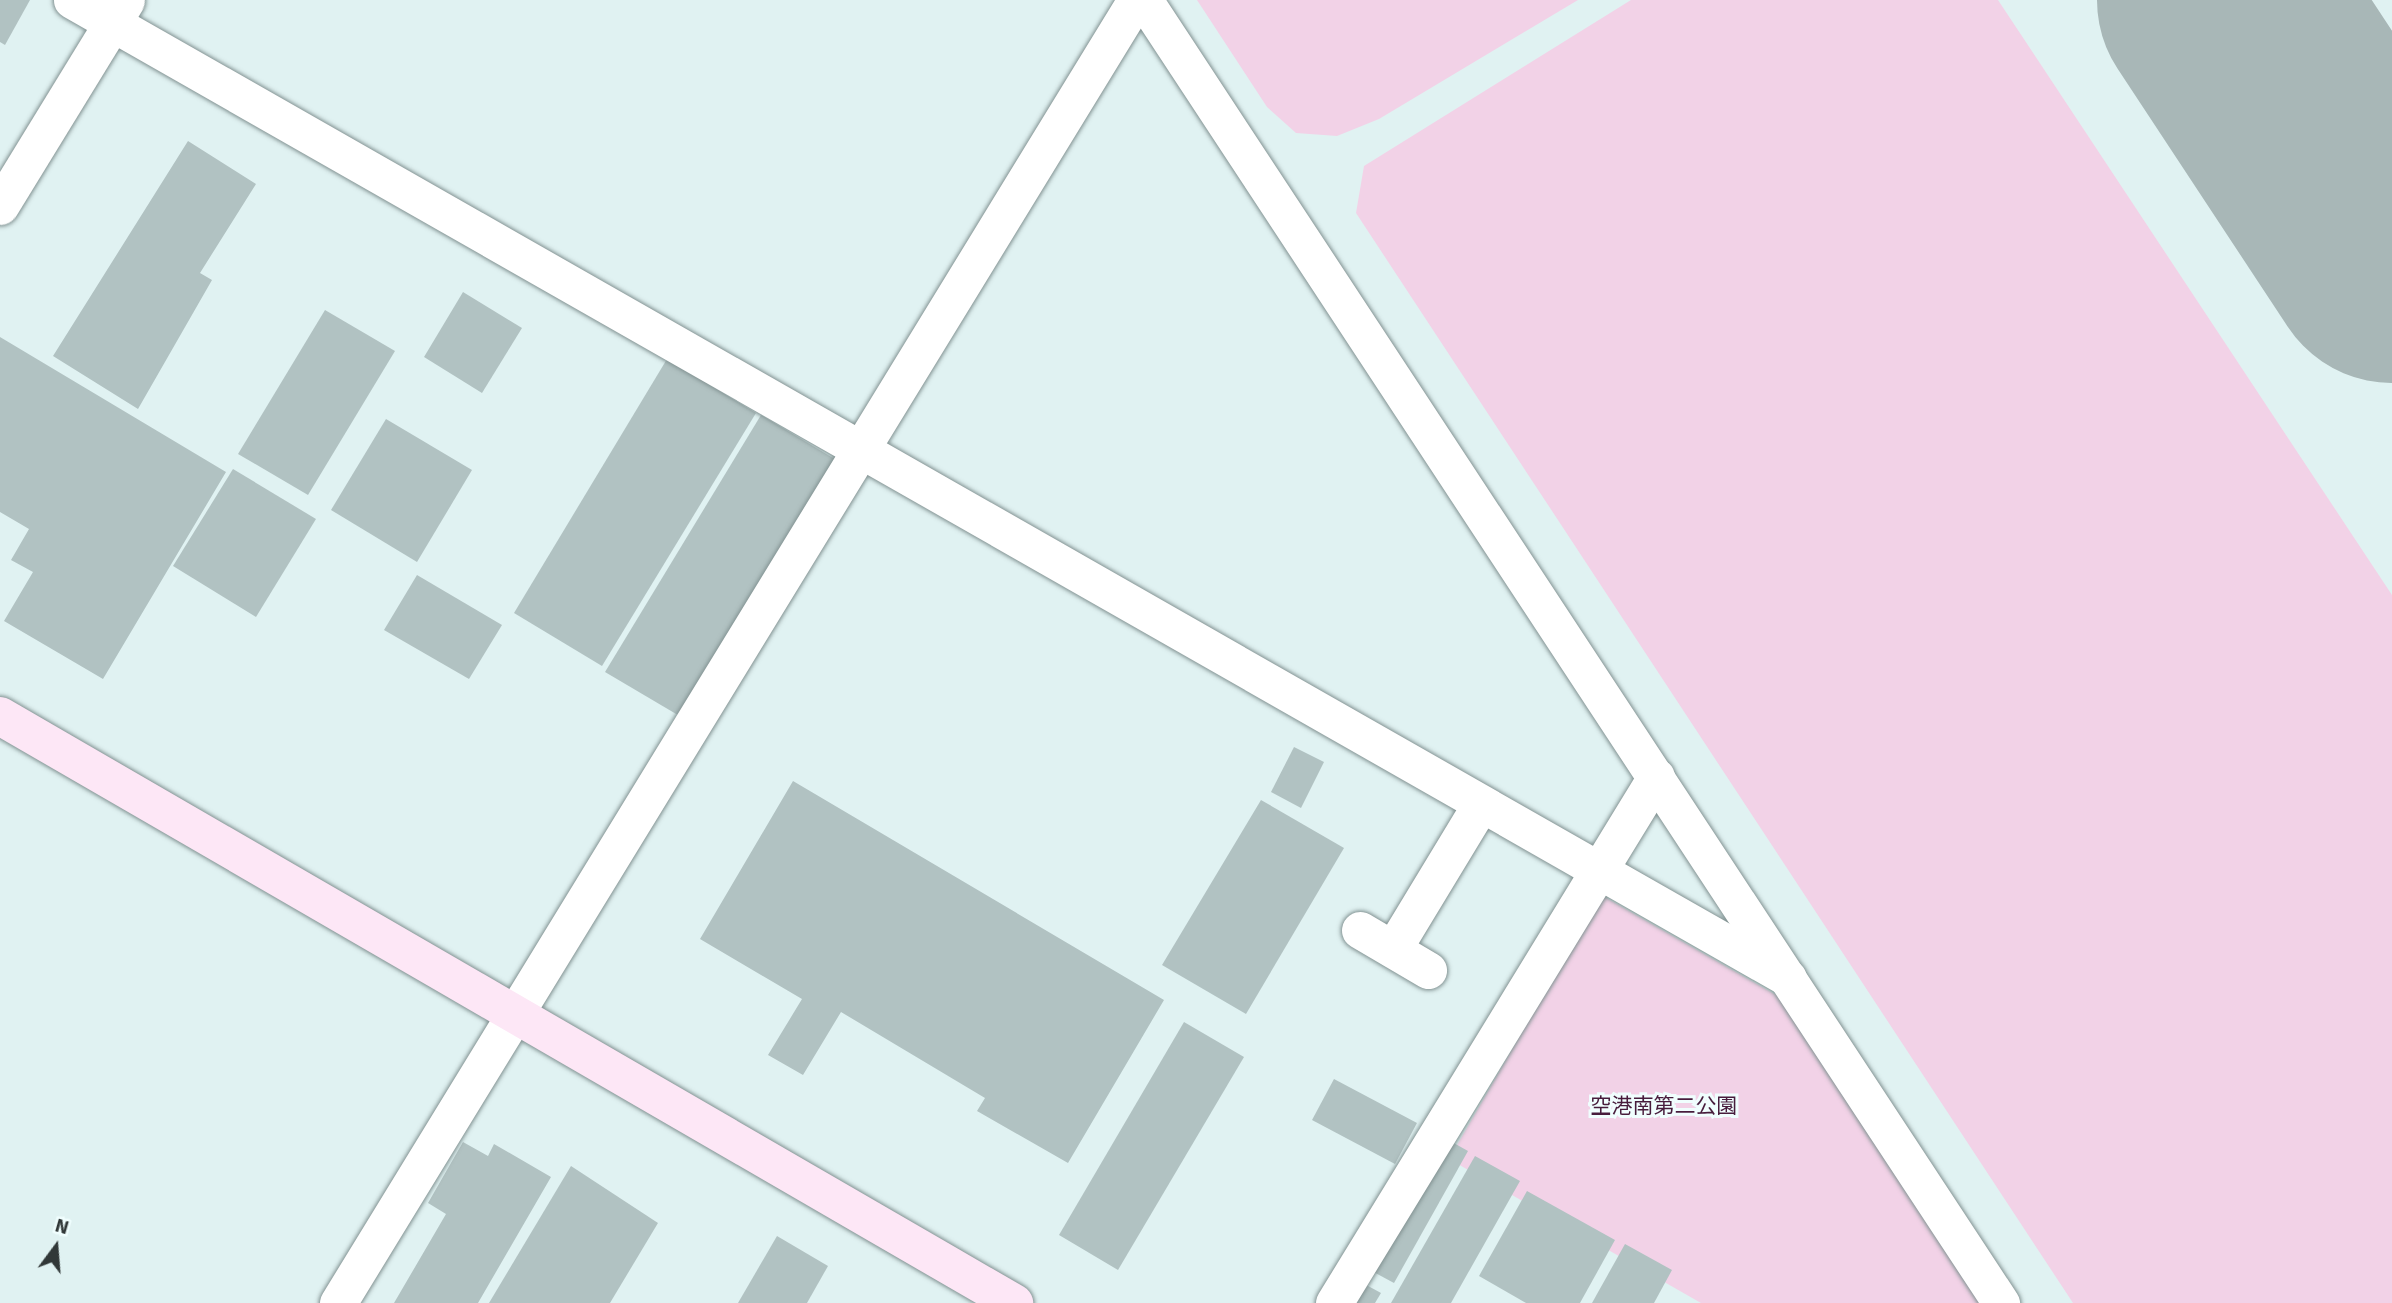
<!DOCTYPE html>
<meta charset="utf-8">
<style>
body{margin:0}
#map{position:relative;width:2392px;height:1303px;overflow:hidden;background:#e0f2f2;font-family:Signika,"Noto Sans JP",sans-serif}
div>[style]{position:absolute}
.green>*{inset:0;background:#f2d2e7}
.runway>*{height:250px;margin:-125px;padding:0 125px;transform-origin:125px;border-radius:125px;background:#a8b7b7}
.building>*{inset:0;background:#b1c2c2}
.roads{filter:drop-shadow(0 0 2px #829292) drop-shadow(0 0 2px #829292)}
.street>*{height:37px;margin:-18.5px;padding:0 18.5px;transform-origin:18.5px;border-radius:18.5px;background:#fff}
.secondary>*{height:38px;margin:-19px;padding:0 19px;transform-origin:19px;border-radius:19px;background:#fde7f6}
span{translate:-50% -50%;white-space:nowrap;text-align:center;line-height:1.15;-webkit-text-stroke:6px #f0fefe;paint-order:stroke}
.park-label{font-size:21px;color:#471c3c}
.north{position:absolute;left:21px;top:1212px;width:70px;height:70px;-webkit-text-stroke:5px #f0fefe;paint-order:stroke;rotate:16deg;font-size:19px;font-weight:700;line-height:28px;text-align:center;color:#313838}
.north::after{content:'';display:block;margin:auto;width:24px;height:32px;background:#313838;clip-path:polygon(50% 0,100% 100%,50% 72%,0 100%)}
</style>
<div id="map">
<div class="green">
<i style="clip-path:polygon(1197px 0,1578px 0,1379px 119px,1337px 136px,1296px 133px,1267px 107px)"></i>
<i style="clip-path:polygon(1631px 0,1998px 0,2392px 595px,2392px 1303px,2073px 1303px,1356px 213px,1364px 166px)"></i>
<i style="clip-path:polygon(1601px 895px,1785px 1000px,1981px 1303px,1701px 1303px,1449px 1159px)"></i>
</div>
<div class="runway">
<i style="left:2222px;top:0;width:309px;rotate:56.6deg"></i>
</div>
<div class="building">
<i style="clip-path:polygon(0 0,30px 0,5px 45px,0 42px)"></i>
<i style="clip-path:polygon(188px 141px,256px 184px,200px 273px,212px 280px,138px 409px,53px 356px)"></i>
<i style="clip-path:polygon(463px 292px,522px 328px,482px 393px,424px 357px)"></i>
<i style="clip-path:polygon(325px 310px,395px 351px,308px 495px,238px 454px)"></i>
<i style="clip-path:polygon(0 337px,226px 472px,103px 679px,4px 621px,33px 572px,11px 560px,29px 529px,0 512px)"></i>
<i style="clip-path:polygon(667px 359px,756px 413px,602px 666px,514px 613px)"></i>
<i style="clip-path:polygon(761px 415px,843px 464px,688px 721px,605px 672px)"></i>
<i style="clip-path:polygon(386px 419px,472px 470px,417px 562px,331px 510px)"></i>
<i style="clip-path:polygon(233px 469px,316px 519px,256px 617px,173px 566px)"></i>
<i style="clip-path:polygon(417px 575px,502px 625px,469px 679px,384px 630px)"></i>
<i style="clip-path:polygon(1294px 747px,1324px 762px,1301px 808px,1271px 792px)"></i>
<i style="clip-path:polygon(793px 781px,1164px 1000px,1068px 1163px,977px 1111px,985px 1098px,841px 1012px,803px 1075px,768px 1055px,802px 999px,700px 939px)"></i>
<i style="clip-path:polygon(1261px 800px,1344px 848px,1246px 1014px,1162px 965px)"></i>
<i style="clip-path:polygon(1184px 1022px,1244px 1057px,1118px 1270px,1059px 1235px)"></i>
<i style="clip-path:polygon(1334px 1079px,1417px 1123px,1395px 1164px,1312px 1120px)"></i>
<i style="clip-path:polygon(1443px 1137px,1468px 1151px,1394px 1283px,1368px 1269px)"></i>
<i style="clip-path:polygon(463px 1142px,488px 1156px,494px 1144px,551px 1177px,478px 1303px,394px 1303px,446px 1214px,428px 1203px)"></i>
<i style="clip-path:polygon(1475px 1156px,1520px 1181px,1451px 1303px,1391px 1303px)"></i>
<i style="clip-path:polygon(571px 1166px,658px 1223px,610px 1303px,489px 1303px)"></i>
<i style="clip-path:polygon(1527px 1191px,1615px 1240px,1580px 1303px,1526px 1303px,1479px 1276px)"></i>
<i style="clip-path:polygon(777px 1236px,828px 1266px,807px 1303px,738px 1303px)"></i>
<i style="clip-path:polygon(1625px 1244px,1672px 1270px,1654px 1303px,1592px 1303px)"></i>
<i style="clip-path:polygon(1359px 1281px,1381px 1293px,1375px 1303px,1347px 1303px)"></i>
</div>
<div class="roads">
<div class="street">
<i style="left:72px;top:0;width:1975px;rotate:29.68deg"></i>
<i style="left:1144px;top:0;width:1560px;rotate:56.67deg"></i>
<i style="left:0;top:206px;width:241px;rotate:-58.5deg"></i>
<i style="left:1360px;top:930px;width:79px;rotate:30.5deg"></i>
<i style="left:1393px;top:949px;width:166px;rotate:-58.8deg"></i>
<i style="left:338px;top:1303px;width:1528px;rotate:-58.52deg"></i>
<i style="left:1334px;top:1303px;width:617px;rotate:-58.53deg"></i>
</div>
<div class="secondary">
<i style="left:0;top:716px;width:1172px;rotate:30.07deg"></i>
</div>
</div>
<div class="park-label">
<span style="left:1664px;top:1106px">空港南第二公園</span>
</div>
<div class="north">N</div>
</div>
